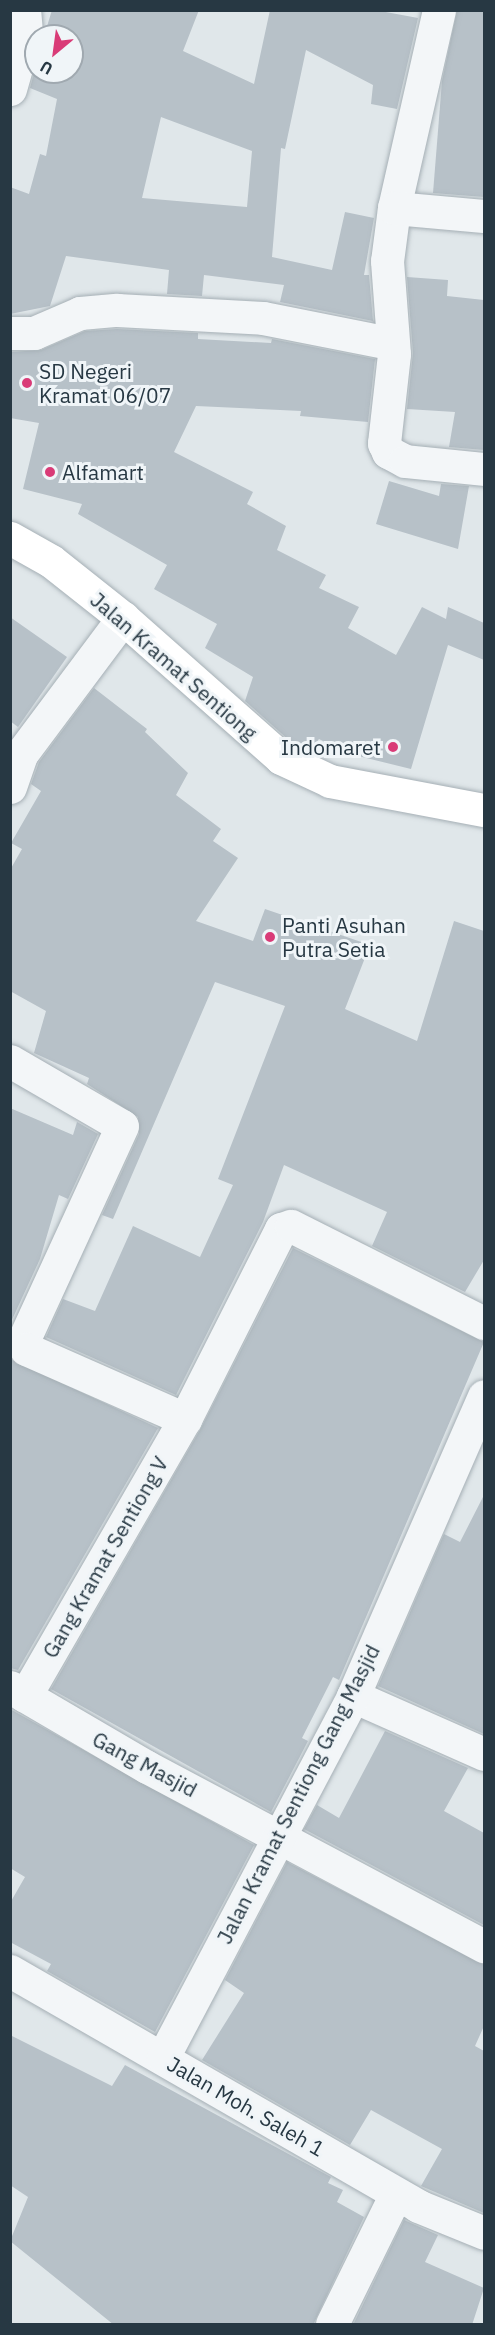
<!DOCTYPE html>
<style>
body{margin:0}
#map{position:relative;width:495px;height:2335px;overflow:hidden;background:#e0e7ea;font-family:"IBM Plex Sans",sans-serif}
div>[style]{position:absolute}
.building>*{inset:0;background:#b7c1c8}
.roads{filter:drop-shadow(0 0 2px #a5afb5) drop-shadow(0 0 2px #a5afb5)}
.street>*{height:33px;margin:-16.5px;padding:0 16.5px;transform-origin:16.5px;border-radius:16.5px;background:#f3f6f8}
.secondary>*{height:33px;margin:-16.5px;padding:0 16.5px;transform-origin:16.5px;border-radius:16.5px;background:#fff}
.dots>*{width:16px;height:16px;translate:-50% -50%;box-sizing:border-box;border:3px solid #f0f5f8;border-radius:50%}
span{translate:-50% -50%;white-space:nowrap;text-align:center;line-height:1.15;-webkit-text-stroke:6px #f0f5f8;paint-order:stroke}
.poi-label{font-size:21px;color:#273843}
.left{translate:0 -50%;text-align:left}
.right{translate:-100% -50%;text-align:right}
.street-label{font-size:21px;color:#273843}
.frame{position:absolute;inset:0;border:12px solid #273843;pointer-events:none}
.north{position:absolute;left:24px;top:24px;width:60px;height:60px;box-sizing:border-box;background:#f0f5f8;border:2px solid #a0a9b0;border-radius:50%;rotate:209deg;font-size:16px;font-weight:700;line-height:24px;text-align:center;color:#273843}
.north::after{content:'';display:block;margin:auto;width:21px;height:27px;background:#d93b77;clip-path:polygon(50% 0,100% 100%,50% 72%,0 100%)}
</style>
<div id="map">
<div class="building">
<i style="clip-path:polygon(evenodd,52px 10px,199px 10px,183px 51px,254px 84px,270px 10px,375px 10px,418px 18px,397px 109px,371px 104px,373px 85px,306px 50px,285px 149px,281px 148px,272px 257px,332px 270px,345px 212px,374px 218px,364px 275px,369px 275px,373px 321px,280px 302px,284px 285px,204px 275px,202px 296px,167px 294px,169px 270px,66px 256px,50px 306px,10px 314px,10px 187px,29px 194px,40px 154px,46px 156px,57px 99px,30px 88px,36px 66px,36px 72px,72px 72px,72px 36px,44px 36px,52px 10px,161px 117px,252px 151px,247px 207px,142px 198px,161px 117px)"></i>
<i style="clip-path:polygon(457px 10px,484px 10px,484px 197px,433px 193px,442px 81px)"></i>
<i style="clip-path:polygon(407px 277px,448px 280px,447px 296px,484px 300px,484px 450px,449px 447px,455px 412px,407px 409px,413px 353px)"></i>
<i style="clip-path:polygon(117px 329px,198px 333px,198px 339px,271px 343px,272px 339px,375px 359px,368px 422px,300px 416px,301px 411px,196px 406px,174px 452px,253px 492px,247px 504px,286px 526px,277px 550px,326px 575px,319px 588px,359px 607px,348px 628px,396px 655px,422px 607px,446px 619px,448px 607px,484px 623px,484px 660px,448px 645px,411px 769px,346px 753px,319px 739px,310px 751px,291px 742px,245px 701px,253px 677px,205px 648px,217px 624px,154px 589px,167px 565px,78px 514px,82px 504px,23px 489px,39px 423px,10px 418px,10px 352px,41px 350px,85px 331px)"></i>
<i style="clip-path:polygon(389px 481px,439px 496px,441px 484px,469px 486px,458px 549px,376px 524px)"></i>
<i style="clip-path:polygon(10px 617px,67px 657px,18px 727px,10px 721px)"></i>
<i style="clip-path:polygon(94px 688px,147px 729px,145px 732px,188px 773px,176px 795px,221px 829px,213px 841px,238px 858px,196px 921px,253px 941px,265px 909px,370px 945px,345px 1009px,417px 1041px,454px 921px,484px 931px,484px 1260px,465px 1292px,372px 1246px,387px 1212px,284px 1165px,263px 1222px,176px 1395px,46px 1337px,63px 1299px,95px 1311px,133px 1226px,200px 1257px,233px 1185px,218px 1179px,285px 1006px,215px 982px,113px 1219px,102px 1215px,139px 1134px,138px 1117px,87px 1084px,89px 1078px,34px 1053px,46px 1011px,10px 991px,10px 870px,22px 849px,11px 843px,41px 791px,31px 784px,39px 762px)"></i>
<i style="clip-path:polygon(10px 1108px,73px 1135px,77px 1122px,98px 1134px,68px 1199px,59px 1195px,40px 1259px,10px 1324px)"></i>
<i style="clip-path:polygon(293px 1248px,484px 1342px,339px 1680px,333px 1677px,302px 1738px,308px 1741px,271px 1812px,51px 1689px,201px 1428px)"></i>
<i style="clip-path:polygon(10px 1359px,158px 1428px,18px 1670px,10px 1668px)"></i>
<i style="clip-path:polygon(484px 1495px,484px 1734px,378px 1686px,444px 1534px,460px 1542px)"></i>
<i style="clip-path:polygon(10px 1709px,254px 1845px,155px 2032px,47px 1971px,51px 1964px,10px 1942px,10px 1903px,25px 1877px,10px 1868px)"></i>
<i style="clip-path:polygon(385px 1731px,468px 1768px,444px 1811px,484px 1833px,484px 1925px,304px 1829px,317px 1805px,339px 1818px)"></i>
<i style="clip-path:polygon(287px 1862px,484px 1965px,484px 2026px,475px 2046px,484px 2051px,484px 2213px,421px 2186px,442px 2149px,371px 2110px,350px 2145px,202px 2060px,244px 1993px,225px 1980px)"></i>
<i style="clip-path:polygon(10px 2035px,112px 2086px,125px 2065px,331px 2177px,328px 2183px,343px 2190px,337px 2202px,364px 2217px,313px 2325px,114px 2325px,10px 2241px,28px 2197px,10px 2185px)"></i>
<i style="clip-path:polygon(404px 2220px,438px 2235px,425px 2262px,484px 2288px,472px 2325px,353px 2325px)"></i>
</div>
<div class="roads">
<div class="street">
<i style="left:439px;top:10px;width:203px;rotate:102.8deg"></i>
<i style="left:394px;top:208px;width:53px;rotate:97.5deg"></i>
<i style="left:387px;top:261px;width:93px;rotate:85.7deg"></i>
<i style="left:394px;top:354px;width:90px;rotate:96.4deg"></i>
<i style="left:384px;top:443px;width:10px;rotate:66deg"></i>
<i style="left:388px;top:452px;width:19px;rotate:28deg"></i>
<i style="left:405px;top:461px;width:79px;rotate:5.8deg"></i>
<i style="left:10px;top:89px;width:59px;rotate:-74.3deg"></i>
<i style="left:26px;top:32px;width:22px;rotate:-95deg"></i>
<i style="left:394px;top:208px;width:90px;rotate:5.1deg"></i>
<i style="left:10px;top:333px;width:24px"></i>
<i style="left:34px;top:333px;width:50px;rotate:-23.5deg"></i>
<i style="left:80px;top:313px;width:37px;rotate:-5deg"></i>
<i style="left:117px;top:310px;width:146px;rotate:3.1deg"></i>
<i style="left:263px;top:318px;width:128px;rotate:11.2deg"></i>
<i style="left:10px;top:787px;width:36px;rotate:-71deg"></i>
<i style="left:22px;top:753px;width:169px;rotate:-53.2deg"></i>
<i style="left:10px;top:1061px;width:129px;rotate:30.1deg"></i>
<i style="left:122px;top:1126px;width:232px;rotate:114.7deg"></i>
<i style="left:25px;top:1337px;width:12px;rotate:85deg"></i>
<i style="left:26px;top:1349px;width:174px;rotate:23.8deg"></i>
<i style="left:10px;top:1687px;width:159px;rotate:30.3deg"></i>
<i style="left:147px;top:1767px;width:382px;rotate:28deg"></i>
<i style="left:25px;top:1696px;width:320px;rotate:-60deg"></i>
<i style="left:185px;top:1419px;width:213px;rotate:-63.2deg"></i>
<i style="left:281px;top:1229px;width:10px;rotate:-17deg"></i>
<i style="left:291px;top:1226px;width:216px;rotate:26.7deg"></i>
<i style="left:353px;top:1696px;width:143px;rotate:23.9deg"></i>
<i style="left:10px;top:1971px;width:471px;rotate:29.9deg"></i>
<i style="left:418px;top:2206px;width:71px;rotate:22.2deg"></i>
<i style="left:163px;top:2057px;width:408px;rotate:-62.2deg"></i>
<i style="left:353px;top:1696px;width:327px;rotate:-66.4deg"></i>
<i style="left:332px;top:2324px;width:145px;rotate:-63.8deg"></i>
</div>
<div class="secondary">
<i style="left:10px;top:538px;width:47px;rotate:29.3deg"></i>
<i style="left:51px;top:561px;width:92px;rotate:38.4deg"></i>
<i style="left:123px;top:618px;width:211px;rotate:41.5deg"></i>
<i style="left:281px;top:758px;width:54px;rotate:25.1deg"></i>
<i style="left:330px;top:781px;width:157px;rotate:10.7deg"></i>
</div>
</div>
<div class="dots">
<i style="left:27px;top:383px;background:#d93b77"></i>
<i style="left:50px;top:472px;background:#d93b77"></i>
<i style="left:393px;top:747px;background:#d93b77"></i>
<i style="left:270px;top:937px;background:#d93b77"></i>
</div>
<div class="poi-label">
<span class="left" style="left:39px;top:383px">SD Negeri<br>Kramat 06/07</span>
<span class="left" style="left:62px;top:472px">Alfamart</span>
<span class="right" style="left:381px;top:747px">Indomaret</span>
<span class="left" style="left:282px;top:937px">Panti Asuhan<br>Putra Setia</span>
</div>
<div class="street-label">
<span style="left:174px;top:666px;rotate:41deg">Jalan Kramat Sentiong</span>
<span style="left:105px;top:1557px;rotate:-60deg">Gang Kramat Sentiong V</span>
<span style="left:145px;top:1764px;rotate:28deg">Gang Masjid</span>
<span style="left:298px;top:1794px;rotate:-63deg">Jalan Kramat Sentiong Gang Masjid</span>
<span style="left:246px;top:2106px;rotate:30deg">Jalan Moh. Saleh 1</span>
</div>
<div class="frame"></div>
<div class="north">U</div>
</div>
